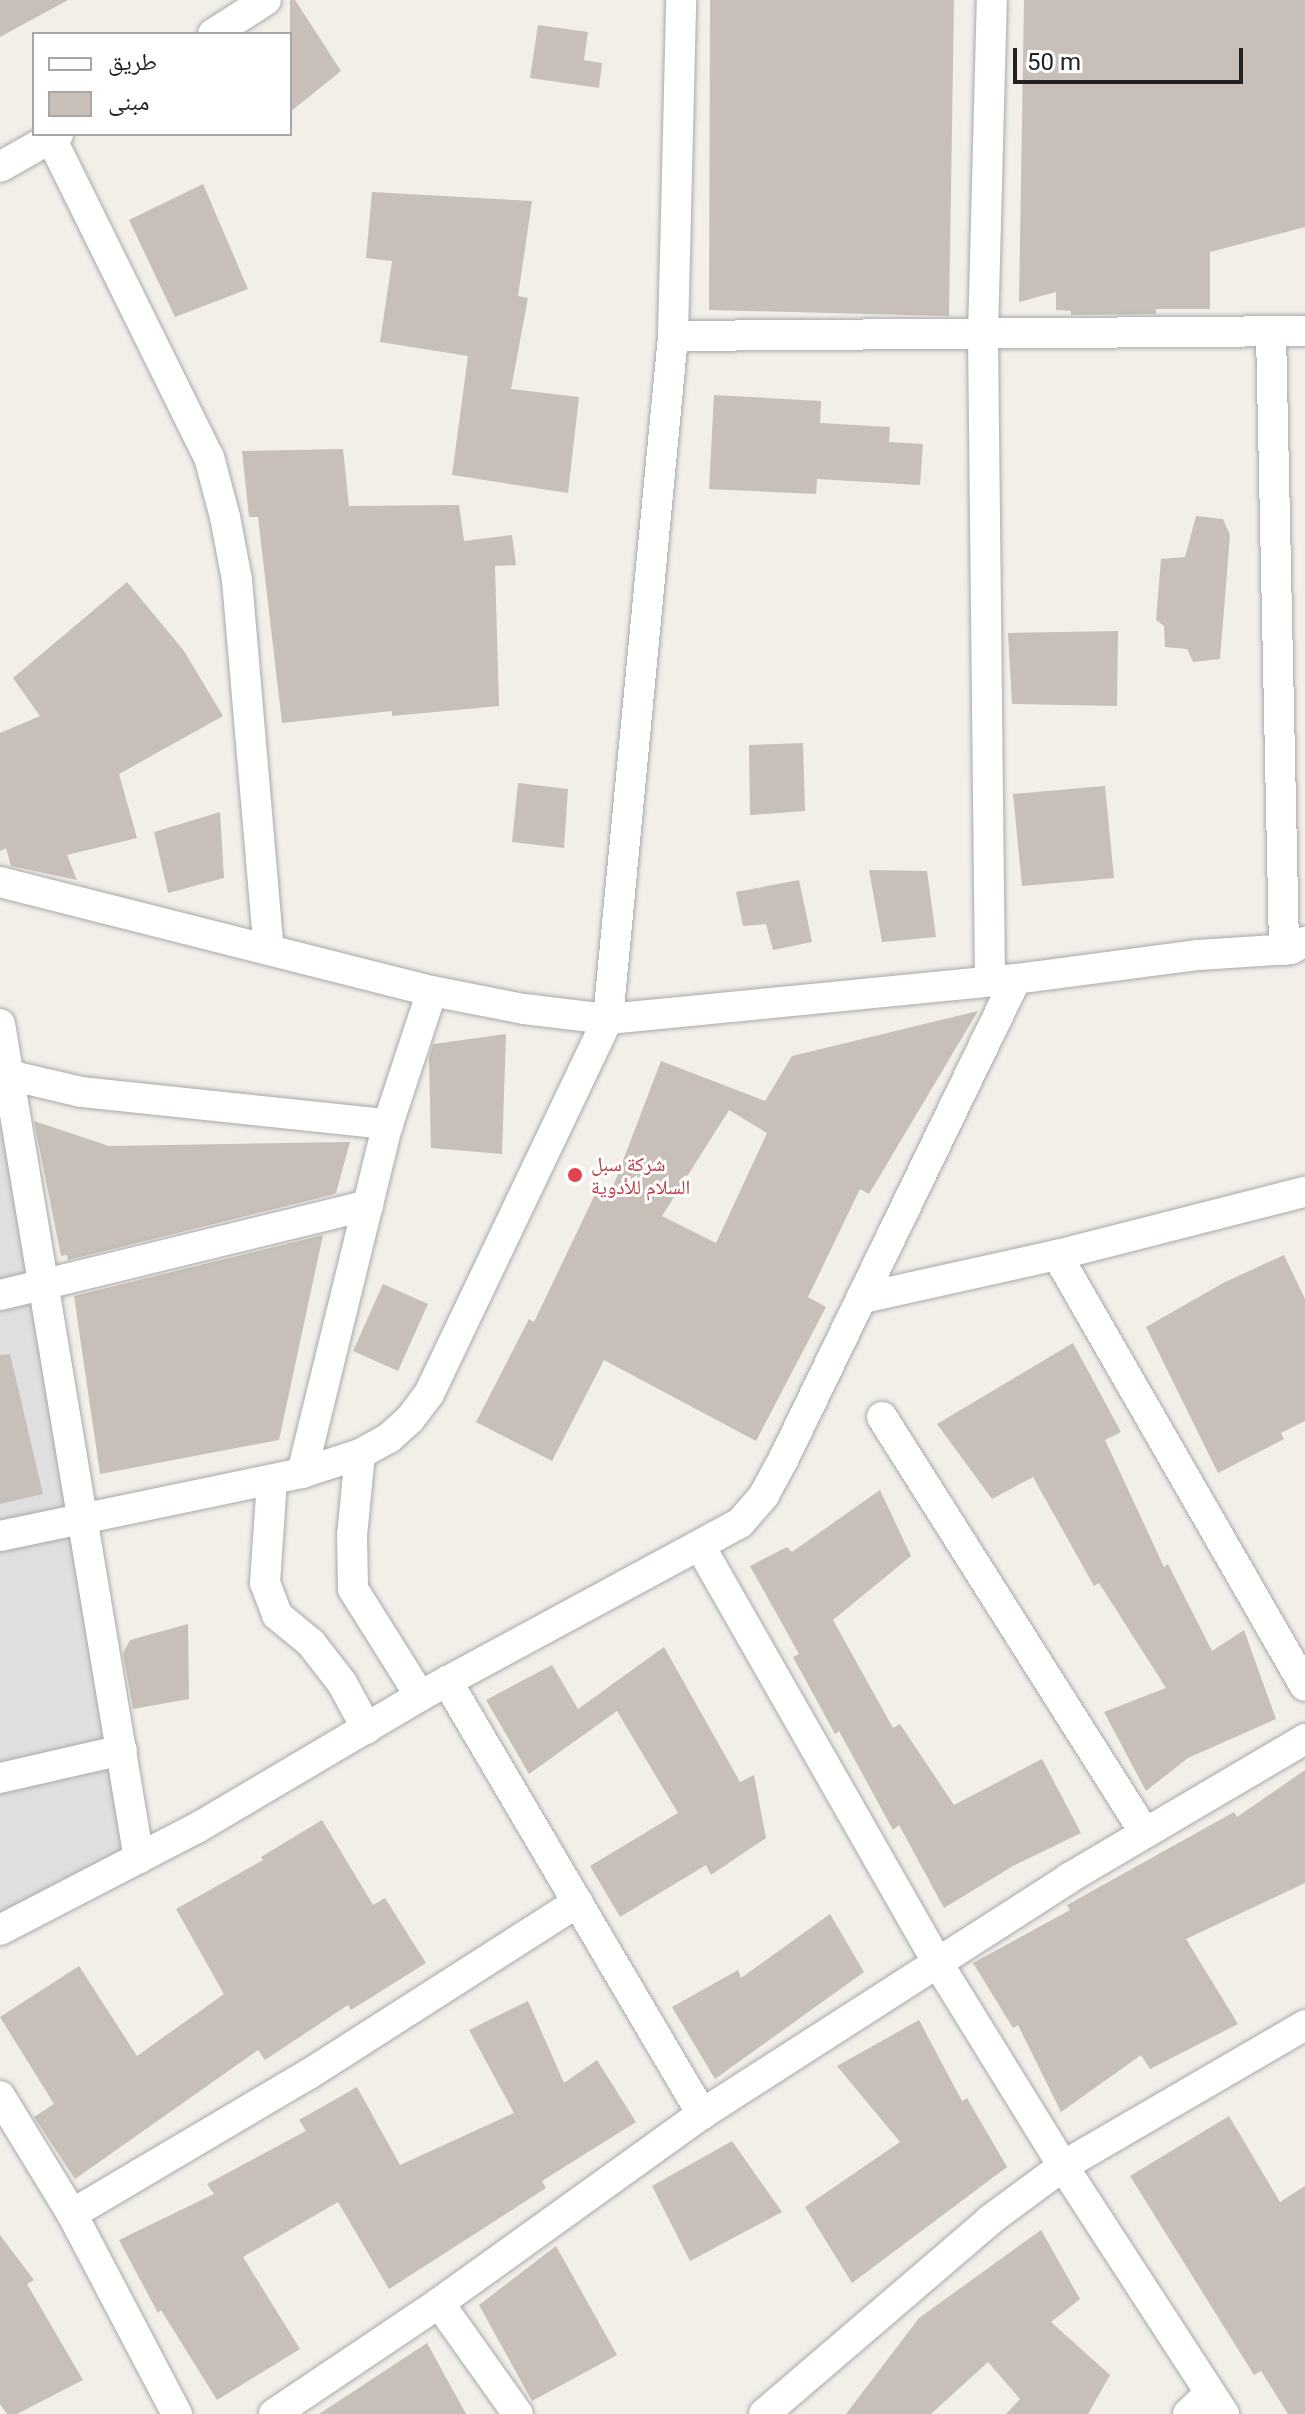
<!DOCTYPE html>
<meta charset="utf-8">
<style>
body{margin:0}
#map{position:relative;width:1305px;height:2414px;overflow:hidden;background:#f2efe9;font-family:Roboto,"Noto Naskh Arabic",sans-serif}
div>[style]{position:absolute}
.residential>*{inset:0;background:#e0dfdf}
.building>*{inset:0;background:#c7bfb8}
.roads{filter:drop-shadow(0 0 2px #a9a9a9) drop-shadow(0 0 2px #a9a9a9)}
.minor>*{height:30px;margin:-15px;padding:0 15px;transform-origin:15px;border-radius:15px;background:#fff}
.dots>*{width:22px;height:22px;translate:-50% -50%;box-sizing:border-box;border:4px solid #fff;border-radius:50%}
span{translate:-50% -50%;white-space:nowrap;text-align:center;line-height:1.15;-webkit-text-stroke:6px #fff;paint-order:stroke}
.health-label{font-size:20px;color:#be3a42}
.left{translate:0 -50%;text-align:left}
.legend{position:absolute;left:32px;top:32px;width:260px;height:104px;box-sizing:border-box;background:#fff;border:2px solid #a7a7a7;margin:0;padding:10px 14px;list-style:none;font-size:24px;color:#222}
.legend li{display:flex;align-items:center;gap:16px;height:40px}
.legend b{width:40px;border:2px solid #a7a7a7}
.scale{position:absolute;left:1013px;top:48px;width:230px;height:36px;box-sizing:border-box;border:4px solid #222;border-top:0;padding-left:10px;font-size:24px;line-height:28px;white-space:nowrap;color:#222;-webkit-text-stroke:6px #fff;paint-order:stroke}
</style>
<div id="map">
<div class="residential">
<i style="clip-path:polygon(0 1029px,138px 1859px,0 1930px)"></i>
</div>
<div class="building">
<i style="clip-path:polygon(0 0,68px 0,0 37px)"></i>
<i style="clip-path:polygon(290px 0,295px 0,341px 71px,290px 112px)"></i>
<i style="clip-path:polygon(710px 0,954px 0,949px 316px,709px 310px)"></i>
<i style="clip-path:polygon(1024px 0,1305px 0,1305px 227px,1210px 252px,1210px 309px,1156px 309px,1156px 314px,1071px 315px,1071px 311px,1056px 310px,1056px 292px,1019px 302px)"></i>
<i style="clip-path:polygon(538px 25px,588px 32px,584px 60px,602px 63px,599px 88px,530px 78px)"></i>
<i style="clip-path:polygon(203px 184px,248px 289px,175px 317px,129px 220px)"></i>
<i style="clip-path:polygon(372px 192px,532px 201px,518px 296px,528px 298px,511px 389px,579px 397px,568px 493px,452px 475px,468px 356px,380px 342px,392px 261px,366px 258px)"></i>
<i style="clip-path:polygon(714px 395px,821px 401px,820px 423px,890px 427px,889px 442px,923px 444px,920px 485px,817px 479px,816px 494px,709px 489px)"></i>
<i style="clip-path:polygon(343px 449px,349px 506px,459px 505px,464px 541px,512px 535px,516px 565px,495px 566px,499px 706px,392px 716px,392px 711px,282px 723px,258px 517px,249px 517px,242px 451px)"></i>
<i style="clip-path:polygon(1196px 516px,1223px 519px,1230px 535px,1220px 659px,1193px 662px,1187px 649px,1165px 647px,1164px 626px,1156px 620px,1161px 559px,1185px 557px)"></i>
<i style="clip-path:polygon(127px 582px,184px 651px,223px 716px,119px 774px,137px 838px,67px 855px,77px 880px,11px 866px,6px 848px,0 851px,0 733px,40px 716px,13px 678px)"></i>
<i style="clip-path:polygon(1118px 631px,1117px 706px,1012px 704px,1008px 633px)"></i>
<i style="clip-path:polygon(803px 743px,805px 811px,750px 815px,749px 745px)"></i>
<i style="clip-path:polygon(518px 783px,568px 789px,564px 848px,512px 842px)"></i>
<i style="clip-path:polygon(1105px 786px,1114px 878px,1022px 886px,1013px 794px)"></i>
<i style="clip-path:polygon(220px 812px,224px 878px,168px 893px,154px 832px)"></i>
<i style="clip-path:polygon(869px 870px,927px 871px,936px 937px,882px 942px)"></i>
<i style="clip-path:polygon(799px 880px,812px 942px,773px 950px,766px 924px,743px 926px,736px 892px)"></i>
<i style="clip-path:polygon(evenodd,978px 1011px,869px 1194px,860px 1189px,808px 1297px,826px 1307px,756px 1441px,604px 1360px,552px 1461px,476px 1422px,529px 1319px,534px 1322px,599px 1186px,611px 1192px,661px 1061px,765px 1101px,792px 1056px,978px 1011px,729px 1110px,767px 1133px,716px 1243px,662px 1216px,729px 1110px)"></i>
<i style="clip-path:polygon(506px 1034px,502px 1154px,431px 1148px,429px 1058px,433px 1044px)"></i>
<i style="clip-path:polygon(34px 1121px,109px 1146px,350px 1142px,336px 1193px,331px 1195px,68px 1260px,67px 1255px,61px 1256px)"></i>
<i style="clip-path:polygon(323px 1235px,279px 1440px,100px 1474px,74px 1296px)"></i>
<i style="clip-path:polygon(1284px 1255px,1305px 1299px,1305px 1421px,1281px 1433px,1284px 1439px,1218px 1473px,1146px 1327px,1225px 1282px)"></i>
<i style="clip-path:polygon(383px 1284px,428px 1304px,398px 1371px,353px 1351px)"></i>
<i style="clip-path:polygon(1073px 1343px,1121px 1432px,1105px 1440px,1164px 1567px,1168px 1564px,1212px 1651px,1244px 1630px,1276px 1719px,1188px 1758px,1146px 1791px,1104px 1712px,1166px 1688px,1099px 1583px,1094px 1586px,1033px 1477px,992px 1499px,937px 1424px)"></i>
<i style="clip-path:polygon(10px 1354px,43px 1494px,0 1504px,0 1355px)"></i>
<i style="clip-path:polygon(880px 1490px,911px 1556px,833px 1620px,893px 1728px,900px 1724px,954px 1805px,1042px 1759px,1081px 1833px,1013px 1866px,944px 1908px,899px 1825px,893px 1830px,839px 1731px,835px 1734px,793px 1657px,799px 1654px,750px 1566px,787px 1547px,792px 1552px)"></i>
<i style="clip-path:polygon(188px 1624px,189px 1699px,133px 1709px,123px 1653px,130px 1640px)"></i>
<i style="clip-path:polygon(664px 1647px,740px 1782px,754px 1775px,766px 1838px,711px 1875px,706px 1865px,620px 1917px,590px 1866px,678px 1813px,617px 1711px,529px 1774px,486px 1700px,552px 1665px,578px 1709px)"></i>
<i style="clip-path:polygon(1305px 1770px,1305px 1883px,1186px 1939px,1238px 2024px,1150px 2069px,1141px 2055px,1061px 2112px,1018px 2025px,1013px 2028px,973px 1963px,1070px 1910px,1067px 1905px,1234px 1812px,1237px 1817px)"></i>
<i style="clip-path:polygon(322px 1820px,373px 1905px,385px 1898px,426px 1963px,351px 2010px,348px 2005px,265px 2060px,258px 2050px,75px 2179px,34px 2117px,54px 2104px,0 2017px,79px 1966px,137px 2056px,224px 1994px,176px 1909px,263px 1860px,261px 1857px)"></i>
<i style="clip-path:polygon(830px 1914px,864px 1972px,715px 2079px,672px 2007px,738px 1970px,741px 1978px)"></i>
<i style="clip-path:polygon(528px 2001px,564px 2083px,597px 2060px,636px 2122px,542px 2181px,546px 2188px,389px 2289px,338px 2202px,243px 2257px,300px 2349px,217px 2400px,161px 2310px,158px 2313px,119px 2240px,214px 2194px,207px 2184px,306px 2131px,299px 2120px,357px 2087px,400px 2165px,514px 2113px,469px 2030px)"></i>
<i style="clip-path:polygon(919px 2020px,962px 2101px,967px 2098px,1007px 2167px,852px 2283px,805px 2207px,900px 2142px,837px 2066px)"></i>
<i style="clip-path:polygon(1229px 2116px,1280px 2202px,1305px 2186px,1305px 2414px,1288px 2414px,1261px 2371px,1254px 2375px,1130px 2176px)"></i>
<i style="clip-path:polygon(732px 2141px,782px 2212px,690px 2261px,652px 2186px)"></i>
<i style="clip-path:polygon(1041px 2230px,1080px 2299px,1051px 2322px,1110px 2375px,1088px 2414px,1006px 2414px,1020px 2399px,988px 2362px,931px 2414px,846px 2414px,919px 2318px)"></i>
<i style="clip-path:polygon(0 2235px,34px 2280px,27px 2284px,83px 2380px,17px 2414px,7px 2414px,0 2404px)"></i>
<i style="clip-path:polygon(556px 2246px,617px 2355px,532px 2401px,479px 2305px)"></i>
<i style="clip-path:polygon(427px 2343px,466px 2414px,319px 2414px)"></i>
</div>
<div class="roads">
<div class="minor">
<i style="left:213px;top:34px;width:63px;rotate:-32.7deg"></i>
<i style="left:51px;top:138px;width:356px;rotate:63.7deg"></i>
<i style="left:209px;top:457px;width:62px;rotate:75.1deg"></i>
<i style="left:225px;top:517px;width:64px;rotate:79.2deg"></i>
<i style="left:237px;top:580px;width:371px;rotate:85.1deg"></i>
<i style="left:0;top:167px;width:67px;rotate:-29.6deg"></i>
<i style="left:1271px;top:332px;width:618px;rotate:88.79deg"></i>
<i style="left:673px;top:336px;width:632px;rotate:-0.45deg"></i>
<i style="left:0;top:882px;width:446px;rotate:14.2deg"></i>
<i style="left:432px;top:991px;width:94px;rotate:11.1deg"></i>
<i style="left:524px;top:1009px;width:85px;rotate:6.8deg"></i>
<i style="left:608px;top:1019px;width:686px;rotate:-84.56deg"></i>
<i style="left:673px;top:336px;width:336px;rotate:-88.6deg"></i>
<i style="left:990px;top:981px;width:645px;rotate:-90.62deg"></i>
<i style="left:983px;top:336px;width:336px;rotate:-88.5deg"></i>
<i style="left:0;top:1024px;width:846px;rotate:80.55deg"></i>
<i style="left:0;top:1073px;width:83px;rotate:13.2deg"></i>
<i style="left:81px;top:1092px;width:309px;rotate:6deg"></i>
<i style="left:1057px;top:1255px;width:497px;rotate:60.1deg"></i>
<i style="left:0;top:1295px;width:379px;rotate:-13.7deg"></i>
<i style="left:863px;top:1298px;width:199px;rotate:-12.5deg"></i>
<i style="left:1057px;top:1255px;width:256px;rotate:-14.3deg"></i>
<i style="left:882px;top:1417px;width:491px;rotate:57.7deg"></i>
<i style="left:360px;top:1454px;width:81px;rotate:95.6deg"></i>
<i style="left:352px;top:1535px;width:54px;rotate:88.9deg"></i>
<i style="left:353px;top:1589px;width:126px;rotate:57.9deg"></i>
<i style="left:302px;top:1473px;width:359px;rotate:-76.2deg"></i>
<i style="left:388px;top:1124px;width:140px;rotate:-71.7deg"></i>
<i style="left:272px;top:1480px;width:103px;rotate:93.9deg"></i>
<i style="left:265px;top:1583px;width:34px;rotate:69deg"></i>
<i style="left:277px;top:1615px;width:44px;rotate:39.5deg"></i>
<i style="left:311px;top:1643px;width:51px;rotate:52.2deg"></i>
<i style="left:342px;top:1683px;width:52px;rotate:61.5deg"></i>
<i style="left:0;top:1536px;width:309px;rotate:-11.8deg"></i>
<i style="left:302px;top:1473px;width:61px;rotate:-18.1deg"></i>
<i style="left:360px;top:1454px;width:33px;rotate:-29deg"></i>
<i style="left:389px;top:1438px;width:28px;rotate:-42deg"></i>
<i style="left:410px;top:1419px;width:31px;rotate:-53deg"></i>
<i style="left:429px;top:1394px;width:416px;rotate:-64.5deg"></i>
<i style="left:608px;top:1019px;width:410px;rotate:-5.6deg"></i>
<i style="left:1016px;top:979px;width:184px;rotate:-7.5deg"></i>
<i style="left:1198px;top:955px;width:93px;rotate:-3.7deg"></i>
<i style="left:1291px;top:949px;width:16px;rotate:-27deg"></i>
<i style="left:700px;top:1546px;width:479px;rotate:60.3deg"></i>
<i style="left:937px;top:1962px;width:240px;rotate:58.3deg"></i>
<i style="left:1063px;top:2166px;width:296px;rotate:57deg"></i>
<i style="left:447px;top:1681px;width:503px;rotate:59.51deg"></i>
<i style="left:0;top:1778px;width:125px;rotate:-12.9deg"></i>
<i style="left:0;top:1930px;width:222px;rotate:-27.4deg"></i>
<i style="left:197px;top:1828px;width:259px;rotate:-30.6deg"></i>
<i style="left:420px;top:1696px;width:364px;rotate:-28.4deg"></i>
<i style="left:740px;top:1523px;width:37px;rotate:-49deg"></i>
<i style="left:764px;top:1495px;width:42px;rotate:-61.6deg"></i>
<i style="left:784px;top:1458px;width:532px;rotate:-64.16deg"></i>
<i style="left:0;top:2096px;width:138px;rotate:58.6deg"></i>
<i style="left:72px;top:2214px;width:226px;rotate:62.3deg"></i>
<i style="left:72px;top:2214px;width:275px;rotate:-30.6deg"></i>
<i style="left:309px;top:2074px;width:319px;rotate:-32.6deg"></i>
<i style="left:439px;top:2303px;width:136px;rotate:54.6deg"></i>
<i style="left:274px;top:2414px;width:199px;rotate:-33.9deg"></i>
<i style="left:439px;top:2303px;width:324px;rotate:-35.7deg"></i>
<i style="left:702px;top:2114px;width:436px;rotate:-32.7deg"></i>
<i style="left:1069px;top:1878px;width:274px;rotate:-30.5deg"></i>
<i style="left:764px;top:2414px;width:298px;rotate:-40.6deg"></i>
<i style="left:990px;top:2220px;width:91px;rotate:-36.5deg"></i>
<i style="left:1063px;top:2166px;width:280px;rotate:-30.2deg"></i>
<i style="left:1188px;top:2414px;width:30px;rotate:-44deg"></i>
</div>
</div>
<div class="dots">
<i style="left:575px;top:1175px;background:#e0444e"></i>
</div>
<div class="health-label">
<span class="left" style="left:591px;top:1176px">شركة سبل<br>السلام للأدوية</span>
</div>
<ul class="legend">
<li><b style="height:10px;background:#fff"></b>طريق</li>
<li><b style="height:22px;background:#c7bfb8"></b>مبنى</li>
</ul>
<div class="scale">50 m</div>
</div>
